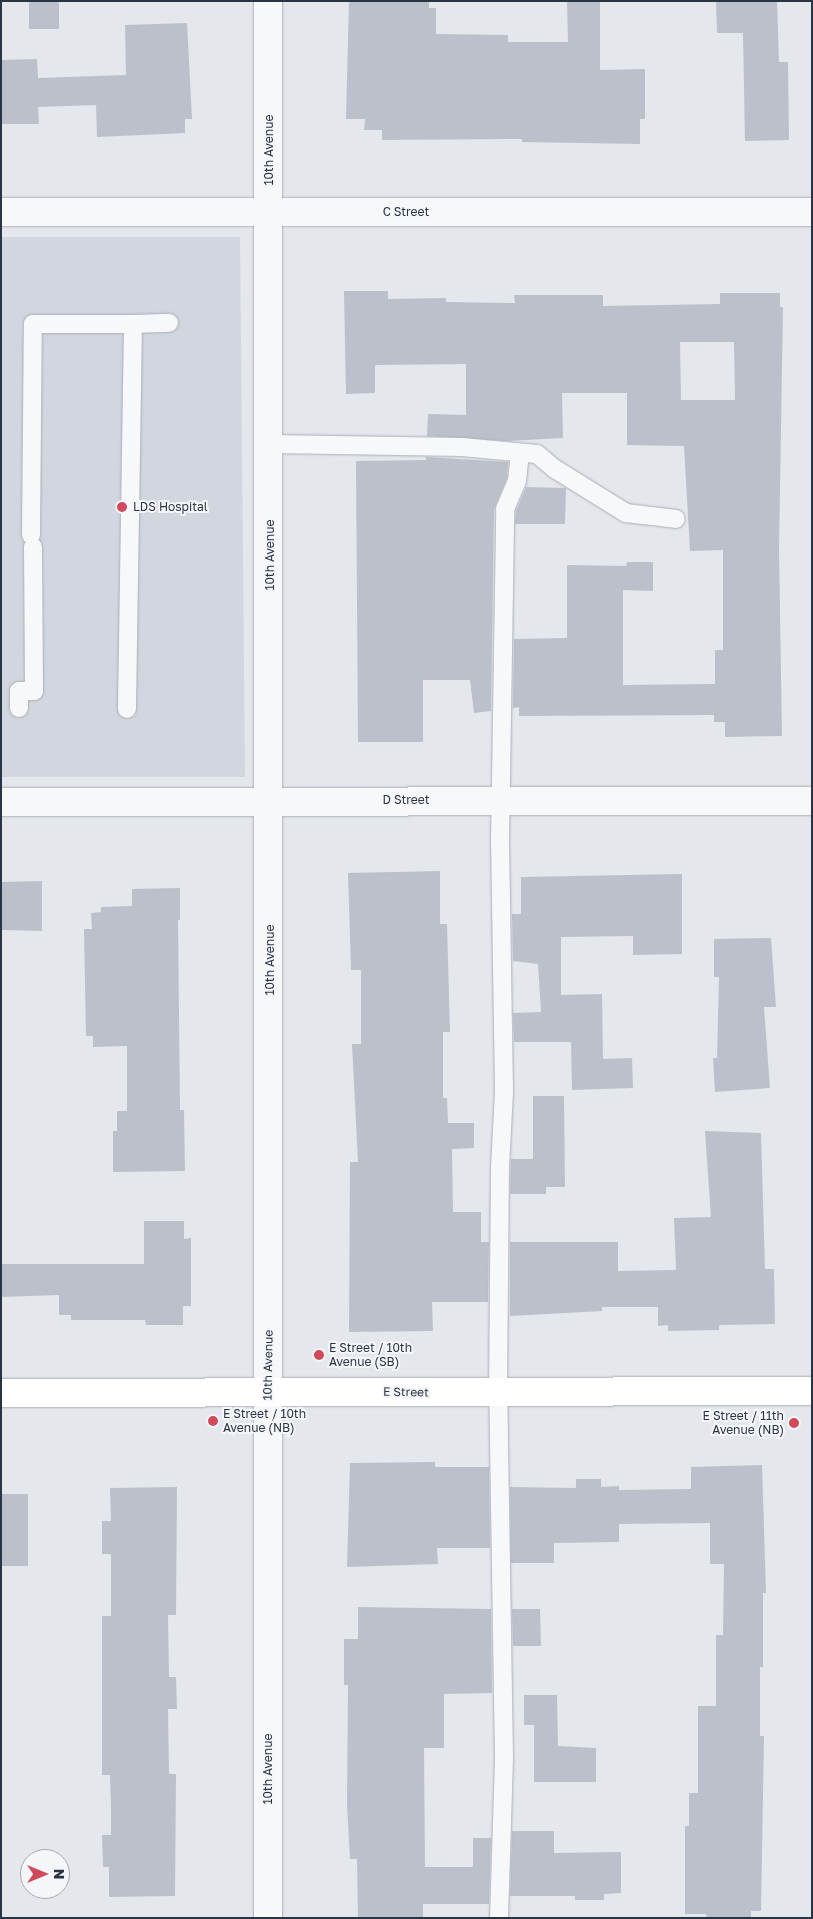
<!DOCTYPE html>
<style>
body{margin:0}
#map{position:relative;width:813px;height:1919px;overflow:hidden;background:#e4e7ec;font-family:"Golos Text",sans-serif}
div>[style]{position:absolute}
.built>*{inset:0;background:#d2d6de}
.building>*{inset:0;background:#bbc0ca}
.roads{filter:drop-shadow(0 0 1px #a9aeb7) drop-shadow(0 0 1px #a9aeb7)}
.lane>*{height:18px;margin:-9px;padding:0 9px;transform-origin:9px;border-radius:9px;background:#f7f8fa}
.street>*{height:28px;margin:-14px;padding:0 14px;transform-origin:14px;border-radius:14px;background:#f7f8fa}
.secondary>*{height:28px;margin:-14px;padding:0 14px;transform-origin:14px;border-radius:14px;background:#fff}
.dots>*{width:14px;height:14px;translate:-50% -50%;box-sizing:border-box;border:2px solid #f4f6f9;border-radius:50%}
span{translate:-50% -50%;white-space:nowrap;text-align:center;line-height:1.15;-webkit-text-stroke:4px #f4f6f9;paint-order:stroke}
.street-label{font-size:12px;color:#2b3445}
.poi-label{font-size:12px;color:#2b3445}
.left{translate:0 -50%;text-align:left}
.right{translate:-100% -50%;text-align:right}
.frame{position:absolute;inset:0;border:2px solid #2b3445;pointer-events:none}
.north{position:absolute;left:20px;top:1849px;width:50px;height:50px;box-sizing:border-box;background:#f4f6f9;border:1px solid #a4a8b1;border-radius:50%;rotate:90deg;font-size:14px;font-weight:700;line-height:20px;text-align:center;color:#2b3445}
.north::after{content:'';display:block;margin:auto;width:18px;height:22px;background:#d1495b;clip-path:polygon(50% 0,100% 100%,50% 72%,0 100%)}
</style>
<div id="map">
<div class="built">
<i style="clip-path:polygon(1px 237px,240px 237px,245px 777px,1px 777px)"></i>
</div>
<div class="building">
<i style="clip-path:polygon(29px 1px,59px 1px,59px 29px,29px 29px)"></i>
<i style="clip-path:polygon(349px 1px,429px 1px,429px 8px,436px 8px,436px 34px,508px 35px,508px 42px,568px 42px,567px 1px,600px 1px,600px 70px,645px 69px,645px 119px,640px 119px,640px 144px,522px 142px,522px 139px,382px 140px,382px 130px,364px 130px,365px 119px,346px 119px)"></i>
<i style="clip-path:polygon(716px 1px,777px 1px,779px 62px,788px 62px,789px 140px,745px 141px,743px 33px,717px 33px)"></i>
<i style="clip-path:polygon(187px 23px,192px 119px,185px 119px,185px 133px,97px 137px,96px 105px,38px 107px,39px 124px,1px 124px,1px 60px,37px 59px,38px 78px,126px 75px,125px 25px)"></i>
<i style="clip-path:polygon(evenodd,344px 291px,388px 291px,388px 299px,446px 298px,446px 302px,515px 303px,514px 295px,603px 295px,603px 306px,720px 304px,720px 293px,780px 293px,780px 307px,783px 307px,779px 550px,782px 736px,725px 737px,725px 722px,714px 722px,714px 715px,519px 716px,519px 707px,513px 708px,514px 639px,567px 638px,567px 565px,626px 566px,627px 562px,653px 562px,653px 591px,623px 590px,623px 685px,715px 684px,715px 650px,723px 650px,723px 550px,690px 551px,684px 446px,627px 445px,627px 393px,562px 393px,563px 438px,507px 441px,427px 436px,428px 414px,466px 415px,466px 364px,375px 365px,375px 393px,346px 394px,344px 291px,680px 342px,734px 342px,735px 400px,681px 400px,680px 342px)"></i>
<i style="clip-path:polygon(426px 457px,508px 462px,507px 478px,494px 509px,491px 711px,474px 713px,470px 680px,423px 680px,423px 742px,358px 742px,356px 461px,426px 460px)"></i>
<i style="clip-path:polygon(526px 487px,566px 488px,565px 524px,515px 524px,516px 511px)"></i>
<i style="clip-path:polygon(440px 871px,440px 924px,447px 924px,450px 1032px,443px 1032px,443px 1098px,447px 1098px,448px 1123px,474px 1123px,474px 1148px,452px 1149px,453px 1212px,481px 1212px,481px 1242px,489px 1242px,488px 1302px,432px 1302px,433px 1331px,349px 1332px,350px 1162px,358px 1162px,352px 1044px,361px 1044px,361px 970px,351px 970px,348px 873px)"></i>
<i style="clip-path:polygon(682px 874px,682px 954px,633px 955px,633px 936px,561px 937px,561px 995px,602px 994px,603px 1059px,632px 1058px,633px 1088px,572px 1090px,571px 1042px,514px 1042px,513px 1013px,541px 1012px,538px 964px,513px 961px,512px 914px,521px 914px,521px 877px)"></i>
<i style="clip-path:polygon(42px 881px,42px 931px,2px 930px,1px 882px)"></i>
<i style="clip-path:polygon(180px 888px,180px 920px,178px 920px,180px 1110px,184px 1110px,185px 1171px,113px 1172px,113px 1131px,117px 1131px,117px 1111px,127px 1111px,127px 1046px,93px 1047px,93px 1036px,86px 1036px,84px 929px,92px 929px,91px 913px,101px 912px,101px 907px,132px 906px,132px 889px)"></i>
<i style="clip-path:polygon(771px 938px,776px 1007px,764px 1007px,770px 1088px,715px 1092px,713px 1058px,717px 1058px,719px 977px,714px 977px,714px 939px)"></i>
<i style="clip-path:polygon(533px 1096px,564px 1096px,565px 1187px,546px 1187px,546px 1194px,510px 1194px,511px 1159px,533px 1159px)"></i>
<i style="clip-path:polygon(705px 1131px,761px 1133px,765px 1269px,774px 1269px,775px 1324px,719px 1325px,719px 1330px,668px 1331px,668px 1325px,658px 1326px,658px 1307px,602px 1307px,602px 1311px,510px 1316px,510px 1242px,618px 1242px,618px 1271px,676px 1270px,674px 1218px,711px 1217px)"></i>
<i style="clip-path:polygon(144px 1221px,184px 1221px,184px 1239px,191px 1238px,191px 1306px,183px 1306px,183px 1325px,146px 1325px,145px 1320px,71px 1320px,71px 1315px,59px 1315px,59px 1295px,1px 1297px,1px 1264px,144px 1264px)"></i>
<i style="clip-path:polygon(435px 1462px,435px 1467px,489px 1467px,490px 1548px,437px 1548px,438px 1564px,347px 1567px,350px 1463px)"></i>
<i style="clip-path:polygon(762px 1465px,766px 1593px,763px 1593px,763px 1667px,760px 1667px,760px 1736px,764px 1736px,761px 1911px,751px 1911px,751px 1918px,707px 1918px,706px 1914px,685px 1914px,685px 1826px,689px 1826px,689px 1793px,698px 1793px,698px 1706px,716px 1706px,716px 1635px,723px 1635px,724px 1564px,710px 1564px,710px 1523px,619px 1524px,619px 1542px,554px 1543px,554px 1563px,511px 1563px,510px 1487px,576px 1488px,576px 1479px,601px 1479px,601px 1487px,619px 1486px,619px 1490px,691px 1489px,691px 1467px)"></i>
<i style="clip-path:polygon(177px 1487px,176px 1615px,168px 1615px,169px 1677px,176px 1677px,177px 1709px,168px 1709px,169px 1774px,176px 1774px,175px 1896px,109px 1897px,109px 1867px,103px 1867px,102px 1835px,111px 1835px,111px 1805px,110px 1775px,102px 1775px,102px 1616px,111px 1616px,111px 1554px,102px 1554px,102px 1521px,111px 1521px,110px 1488px)"></i>
<i style="clip-path:polygon(1px 1494px,28px 1494px,28px 1566px,1px 1566px)"></i>
<i style="clip-path:polygon(358px 1607px,491px 1609px,492px 1693px,444px 1694px,444px 1748px,424px 1748px,425px 1867px,473px 1867px,473px 1838px,491px 1838px,489px 1904px,423px 1904px,423px 1918px,358px 1918px,357px 1859px,350px 1859px,347px 1804px,348px 1685px,344px 1685px,344px 1639px,358px 1639px)"></i>
<i style="clip-path:polygon(512px 1609px,540px 1609px,541px 1646px,513px 1646px)"></i>
<i style="clip-path:polygon(524px 1695px,557px 1695px,558px 1746px,596px 1748px,596px 1782px,534px 1782px,534px 1725px,524px 1725px)"></i>
<i style="clip-path:polygon(512px 1831px,554px 1831px,554px 1853px,621px 1852px,621px 1893px,604px 1894px,604px 1900px,575px 1900px,575px 1896px,510px 1896px)"></i>
</div>
<div class="roads">
<div class="lane">
<i style="left:133px;top:324px;width:36px;rotate:-2deg"></i>
<i style="left:270px;top:444px;width:192px;rotate:0.9deg"></i>
<i style="left:462px;top:447px;width:75px;rotate:5.3deg"></i>
<i style="left:537px;top:454px;width:23px;rotate:40deg"></i>
<i style="left:555px;top:469px;width:84px;rotate:31.8deg"></i>
<i style="left:626px;top:513px;width:50px;rotate:6.8deg"></i>
<i style="left:31px;top:535px;width:211px;rotate:-89.5deg"></i>
<i style="left:33px;top:324px;width:100px"></i>
<i style="left:133px;top:324px;width:385px;rotate:90.9deg"></i>
<i style="left:19px;top:708px;width:17px;rotate:-90deg"></i>
<i style="left:19px;top:691px;width:15px"></i>
<i style="left:34px;top:691px;width:144px;rotate:-90.4deg"></i>
<i style="left:499px;top:1918px;width:159px;rotate:-88.2deg"></i>
<i style="left:504px;top:1759px;width:366px;rotate:-90.9deg"></i>
<i style="left:498px;top:1393px;width:225px;rotate:-89.5deg"></i>
<i style="left:500px;top:1168px;width:76px;rotate:-87deg"></i>
<i style="left:504px;top:1092px;width:249px;rotate:-90.9deg"></i>
<i style="left:500px;top:843px;width:334px;rotate:-89.1deg"></i>
<i style="left:505px;top:509px;width:30px;rotate:-67deg"></i>
<i style="left:517px;top:481px;width:28px;rotate:-84deg"></i>
</div>
<div class="street">
<i style="left:1px;top:212px;width:811px"></i>
<i style="left:1px;top:802px;width:811px;rotate:-0.07deg"></i>
<i style="left:268px;top:1918px;width:1917px;rotate:-90deg"></i>
</div>
<div class="secondary">
<i style="left:1px;top:1393px;width:811px;rotate:-0.14deg"></i>
</div>
</div>
<div class="dots">
<i style="left:122px;top:507px;background:#d1495b"></i>
<i style="left:319px;top:1355px;background:#d1495b"></i>
<i style="left:213px;top:1421px;background:#d1495b"></i>
<i style="left:794px;top:1423px;background:#d1495b"></i>
</div>
<div class="street-label">
<span style="left:269px;top:150px;rotate:-90deg">10th Avenue</span>
<span style="left:406px;top:212px">C Street</span>
<span style="left:270px;top:555px;rotate:-90deg">10th Avenue</span>
<span style="left:406px;top:800px">D Street</span>
<span style="left:270px;top:960px;rotate:-90deg">10th Avenue</span>
<span style="left:268px;top:1365px;rotate:-89deg">10th Avenue</span>
<span style="left:406px;top:1392px;rotate:1deg">E Street</span>
<span style="left:268px;top:1769px;rotate:-90deg">10th Avenue</span>
</div>
<div class="poi-label">
<span class="left" style="left:133px;top:507px">LDS Hospital</span>
<span class="left" style="left:329px;top:1355px">E Street / 10th<br>Avenue (SB)</span>
<span class="left" style="left:223px;top:1421px">E Street / 10th<br>Avenue (NB)</span>
<span class="right" style="left:784px;top:1423px">E Street / 11th<br>Avenue (NB)</span>
</div>
<div class="frame"></div>
<div class="north">N</div>
</div>
